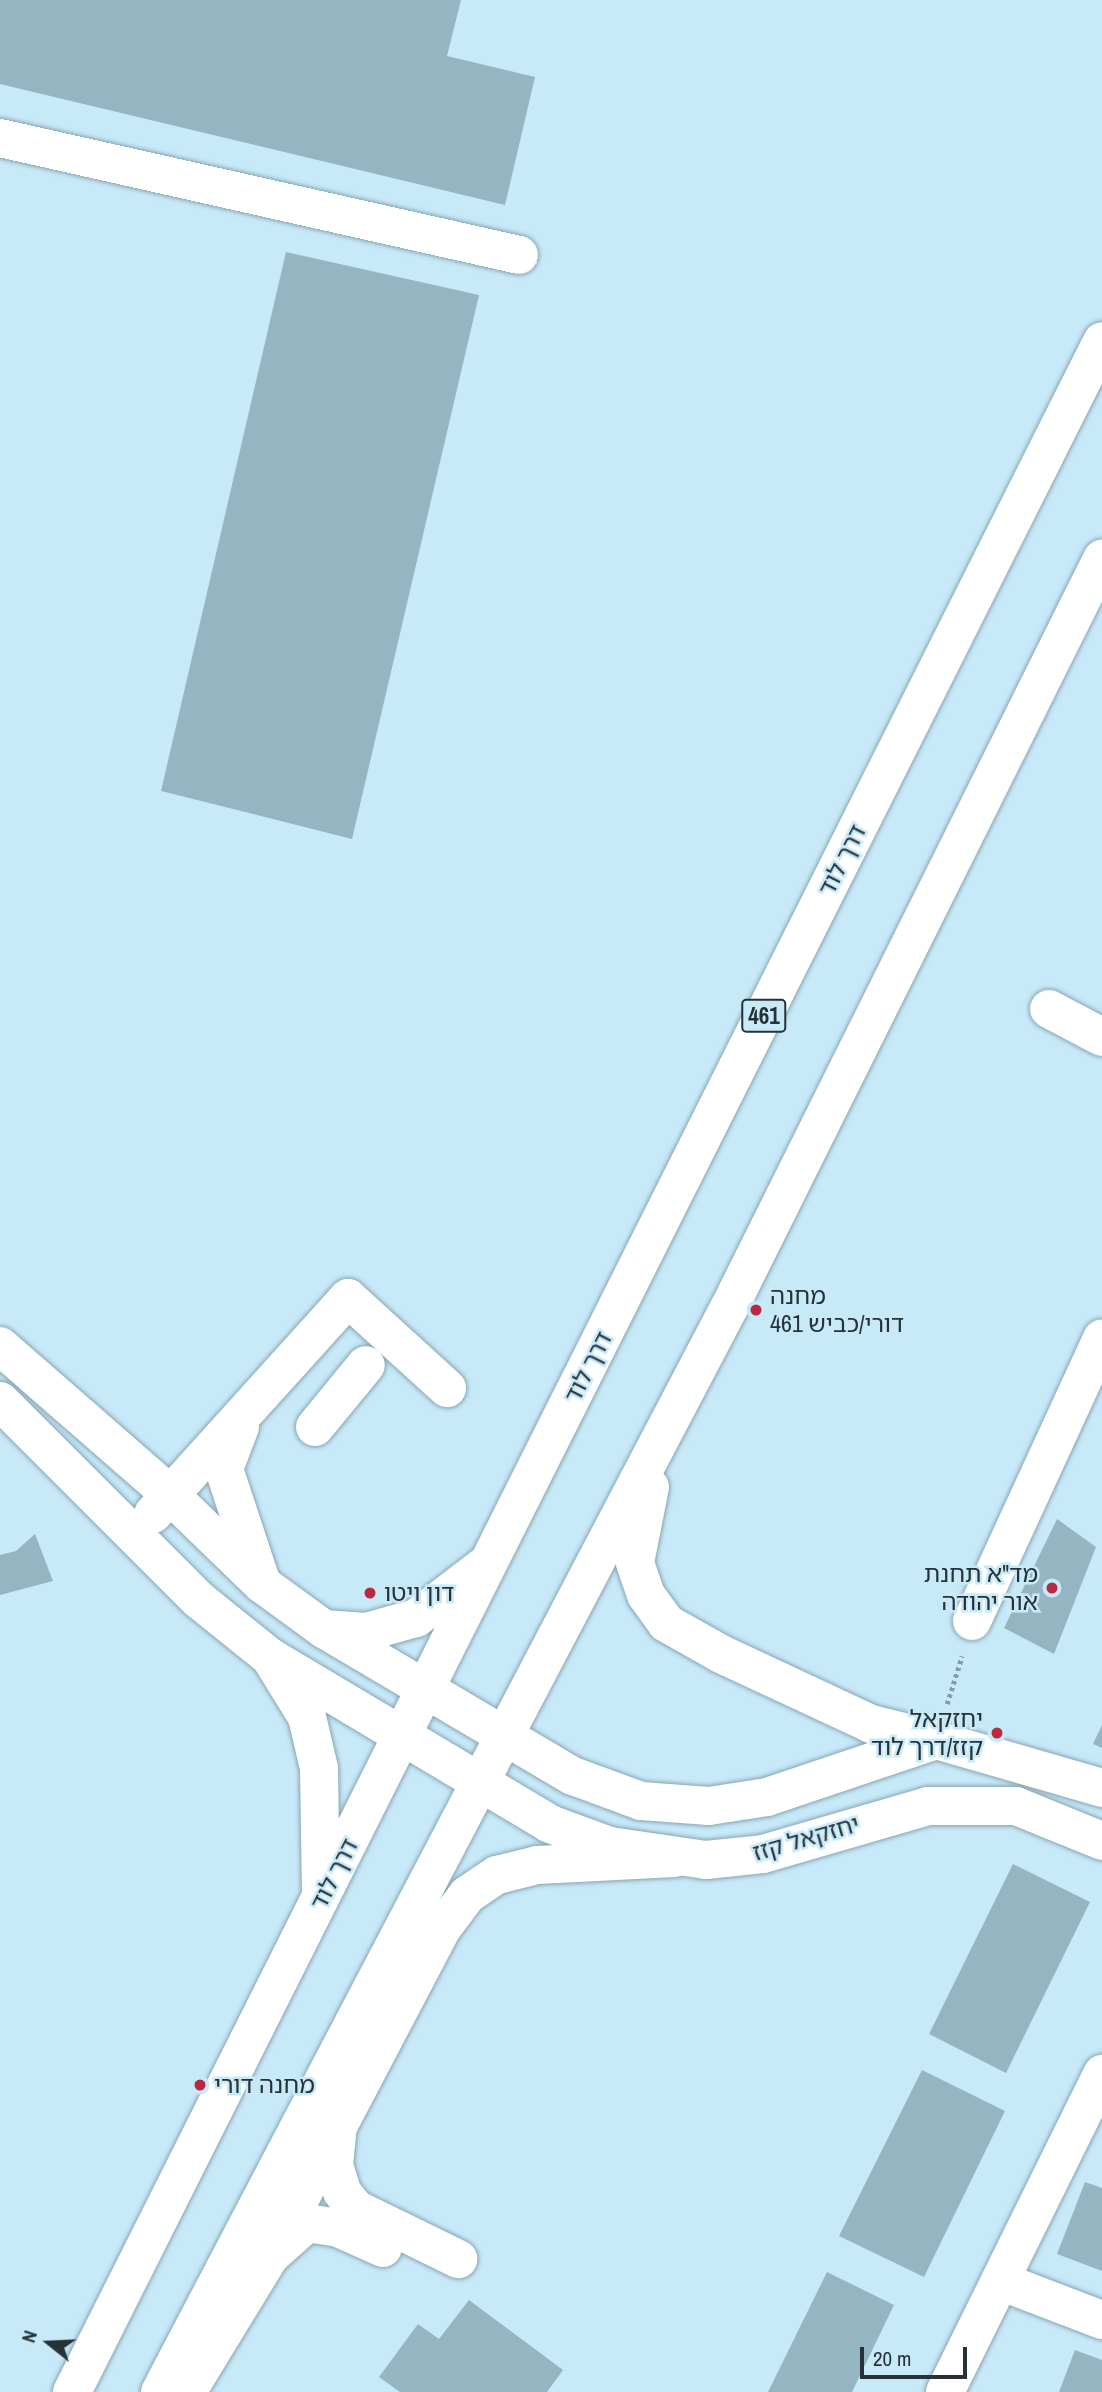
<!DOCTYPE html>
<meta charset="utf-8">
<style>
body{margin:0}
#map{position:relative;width:1102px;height:2392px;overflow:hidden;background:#c8e9f8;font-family:"Archivo Narrow","Noto Sans Hebrew",sans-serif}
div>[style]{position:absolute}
.building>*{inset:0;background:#95b5c3}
.path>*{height:4.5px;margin-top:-2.25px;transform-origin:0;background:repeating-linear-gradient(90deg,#849ca7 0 3.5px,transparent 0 7px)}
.roads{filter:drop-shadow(0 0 2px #87a6b4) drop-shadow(0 0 2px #87a6b4)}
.minor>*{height:38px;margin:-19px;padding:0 19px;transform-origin:19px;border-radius:19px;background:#fff}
.major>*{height:38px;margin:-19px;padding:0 19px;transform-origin:19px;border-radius:19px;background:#fff}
.dots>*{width:19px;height:19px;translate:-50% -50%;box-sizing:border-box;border:4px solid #c8e9f8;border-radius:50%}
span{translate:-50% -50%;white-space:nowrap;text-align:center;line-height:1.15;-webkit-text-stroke:5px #c8e9f8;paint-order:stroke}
.shield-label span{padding:2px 5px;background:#c8e9f8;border:2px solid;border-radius:5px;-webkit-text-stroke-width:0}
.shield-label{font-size:23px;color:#263238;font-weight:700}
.street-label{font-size:24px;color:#263238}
.poi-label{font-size:24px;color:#263238}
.left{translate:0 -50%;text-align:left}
.right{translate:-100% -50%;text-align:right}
.north{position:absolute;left:14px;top:2308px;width:70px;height:70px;-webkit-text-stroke:5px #c8e9f8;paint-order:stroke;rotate:288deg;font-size:19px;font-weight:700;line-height:28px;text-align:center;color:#263238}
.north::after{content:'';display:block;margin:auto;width:24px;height:32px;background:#263238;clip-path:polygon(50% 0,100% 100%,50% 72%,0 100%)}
.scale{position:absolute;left:860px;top:2347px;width:107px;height:32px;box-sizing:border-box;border:4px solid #263238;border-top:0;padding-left:9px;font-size:21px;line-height:24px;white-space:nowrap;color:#263238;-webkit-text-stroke:5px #c8e9f8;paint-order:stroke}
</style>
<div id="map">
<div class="building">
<i style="clip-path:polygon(0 0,461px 0,447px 56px,535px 77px,505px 205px,0 84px)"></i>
<i style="clip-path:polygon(286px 252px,479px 295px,352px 839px,161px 791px)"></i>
<i style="clip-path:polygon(1057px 1519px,1096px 1547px,1054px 1654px,1004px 1628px)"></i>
<i style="clip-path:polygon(35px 1534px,53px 1581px,0 1595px,0 1555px,16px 1551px)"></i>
<i style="clip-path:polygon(1102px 1725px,1102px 1748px,1093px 1744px)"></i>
<i style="clip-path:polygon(1013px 1864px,1090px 1902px,1006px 2073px,929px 2034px)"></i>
<i style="clip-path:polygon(922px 2070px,1005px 2111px,924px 2277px,839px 2236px)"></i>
<i style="clip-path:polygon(1085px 2182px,1102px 2188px,1102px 2271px,1057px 2254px)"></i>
<i style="clip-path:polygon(827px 2272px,894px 2305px,852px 2392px,768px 2392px)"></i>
<i style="clip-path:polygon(469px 2300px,563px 2370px,547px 2392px,400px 2392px,379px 2377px,418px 2324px,439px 2339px)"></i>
<i style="clip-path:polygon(1075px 2350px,1102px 2360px,1102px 2392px,1059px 2392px)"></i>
</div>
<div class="path">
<i style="left:947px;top:1704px;width:50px;rotate:-72.6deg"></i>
</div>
<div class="roads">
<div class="minor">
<i style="left:0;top:138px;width:532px;rotate:12.7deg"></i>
<i style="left:1049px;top:1009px;width:60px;rotate:27.8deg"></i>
<i style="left:0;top:1346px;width:216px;rotate:41.1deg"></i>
<i style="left:163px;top:1488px;width:138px;rotate:44.1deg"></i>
<i style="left:262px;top:1584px;width:77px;rotate:36deg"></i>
<i style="left:324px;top:1629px;width:289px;rotate:30.6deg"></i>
<i style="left:573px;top:1776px;width:72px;rotate:20.2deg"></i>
<i style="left:641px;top:1801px;width:68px;rotate:4.2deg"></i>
<i style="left:709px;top:1806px;width:59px;rotate:-8.8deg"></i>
<i style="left:767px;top:1797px;width:178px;rotate:-18.6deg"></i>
<i style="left:936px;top:1740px;width:173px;rotate:16.1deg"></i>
<i style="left:0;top:1401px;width:281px;rotate:45deg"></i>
<i style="left:199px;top:1600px;width:91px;rotate:38.8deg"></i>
<i style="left:270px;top:1657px;width:326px;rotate:30.8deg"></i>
<i style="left:550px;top:1824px;width:64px;rotate:20.1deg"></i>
<i style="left:610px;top:1846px;width:97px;rotate:8.3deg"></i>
<i style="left:706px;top:1860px;width:57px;rotate:-6deg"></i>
<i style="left:763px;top:1854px;width:172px;rotate:-16.2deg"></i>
<i style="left:928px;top:1806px;width:88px"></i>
<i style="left:1016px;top:1806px;width:93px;rotate:22.1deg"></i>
<i style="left:240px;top:1427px;width:45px;rotate:110.9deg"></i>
<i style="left:224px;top:1469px;width:115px;rotate:71.7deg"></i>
<i style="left:315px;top:1427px;width:80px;rotate:-50.6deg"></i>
<i style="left:153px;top:1514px;width:291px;rotate:-47.9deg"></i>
<i style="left:348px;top:1298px;width:134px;rotate:42.3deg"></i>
<i style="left:972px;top:1621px;width:311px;rotate:-65.3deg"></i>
<i style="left:338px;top:2125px;width:40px;rotate:95.7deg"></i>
<i style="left:334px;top:2165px;width:28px;rotate:73deg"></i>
<i style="left:342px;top:2192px;width:22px;rotate:51deg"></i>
<i style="left:356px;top:2209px;width:114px;rotate:26.1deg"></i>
<i style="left:270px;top:2256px;width:50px;rotate:-41.7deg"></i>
<i style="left:307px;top:2223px;width:31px;rotate:9deg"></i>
<i style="left:338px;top:2228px;width:49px;rotate:24deg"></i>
<i style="left:1000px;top:2281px;width:109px;rotate:20.9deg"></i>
<i style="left:945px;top:2392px;width:355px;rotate:-63.7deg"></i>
</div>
<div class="major">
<i style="left:650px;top:1487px;width:77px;rotate:101.2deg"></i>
<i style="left:635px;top:1563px;width:34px;rotate:71deg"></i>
<i style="left:646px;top:1595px;width:34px;rotate:54deg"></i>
<i style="left:666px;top:1623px;width:63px;rotate:29.4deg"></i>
<i style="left:721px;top:1654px;width:166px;rotate:25deg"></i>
<i style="left:871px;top:1724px;width:67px;rotate:13.8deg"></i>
<i style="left:324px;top:1629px;width:42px;rotate:4.1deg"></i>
<i style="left:366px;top:1632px;width:52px;rotate:-15.6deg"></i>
<i style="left:416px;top:1618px;width:87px;rotate:-37.5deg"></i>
<i style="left:270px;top:1657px;width:70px;rotate:58.3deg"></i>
<i style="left:307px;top:1717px;width:52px;rotate:76.8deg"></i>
<i style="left:319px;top:1768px;width:124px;rotate:89.1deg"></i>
<i style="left:72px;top:2392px;width:2295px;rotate:-63.33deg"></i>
<i style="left:160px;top:2392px;width:1226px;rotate:-62.31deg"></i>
<i style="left:730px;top:1306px;width:835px;rotate:-63.53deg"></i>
<i style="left:187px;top:2392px;width:159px;rotate:-58.6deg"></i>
<i style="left:270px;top:2256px;width:372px;rotate:-62.3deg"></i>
<i style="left:443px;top:1927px;width:40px;rotate:-53deg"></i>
<i style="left:467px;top:1895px;width:36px;rotate:-34deg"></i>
<i style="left:497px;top:1875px;width:41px;rotate:-14deg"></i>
<i style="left:537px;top:1865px;width:137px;rotate:-2.9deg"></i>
</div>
</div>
<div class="dots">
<i style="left:756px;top:1310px;background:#ba2942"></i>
<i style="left:1052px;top:1588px;background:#ba2942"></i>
<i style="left:370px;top:1593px;background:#ba2942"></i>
<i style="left:997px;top:1733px;background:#ba2942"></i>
<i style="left:200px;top:2085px;background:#ba2942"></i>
</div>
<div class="shield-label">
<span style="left:764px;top:1016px">461</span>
</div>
<div class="street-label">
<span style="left:842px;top:860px;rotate:-63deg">דרך לוד</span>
<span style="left:588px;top:1367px;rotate:-63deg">דרך לוד</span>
<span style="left:806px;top:1838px;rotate:-16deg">יחזקאל קזז</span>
<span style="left:334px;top:1874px;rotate:-63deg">דרך לוד</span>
</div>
<div class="poi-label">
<span class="left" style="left:770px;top:1310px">מחנה<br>דורי/כביש 461</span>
<span class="right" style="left:1038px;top:1588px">מד"א תחנת<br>אור יהודה</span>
<span class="left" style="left:384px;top:1593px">דון ויטו</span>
<span class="right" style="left:983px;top:1733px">יחזקאל<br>קזז/דרך לוד</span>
<span class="left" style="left:214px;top:2085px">מחנה דורי</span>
</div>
<div class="north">N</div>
<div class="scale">20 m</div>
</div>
